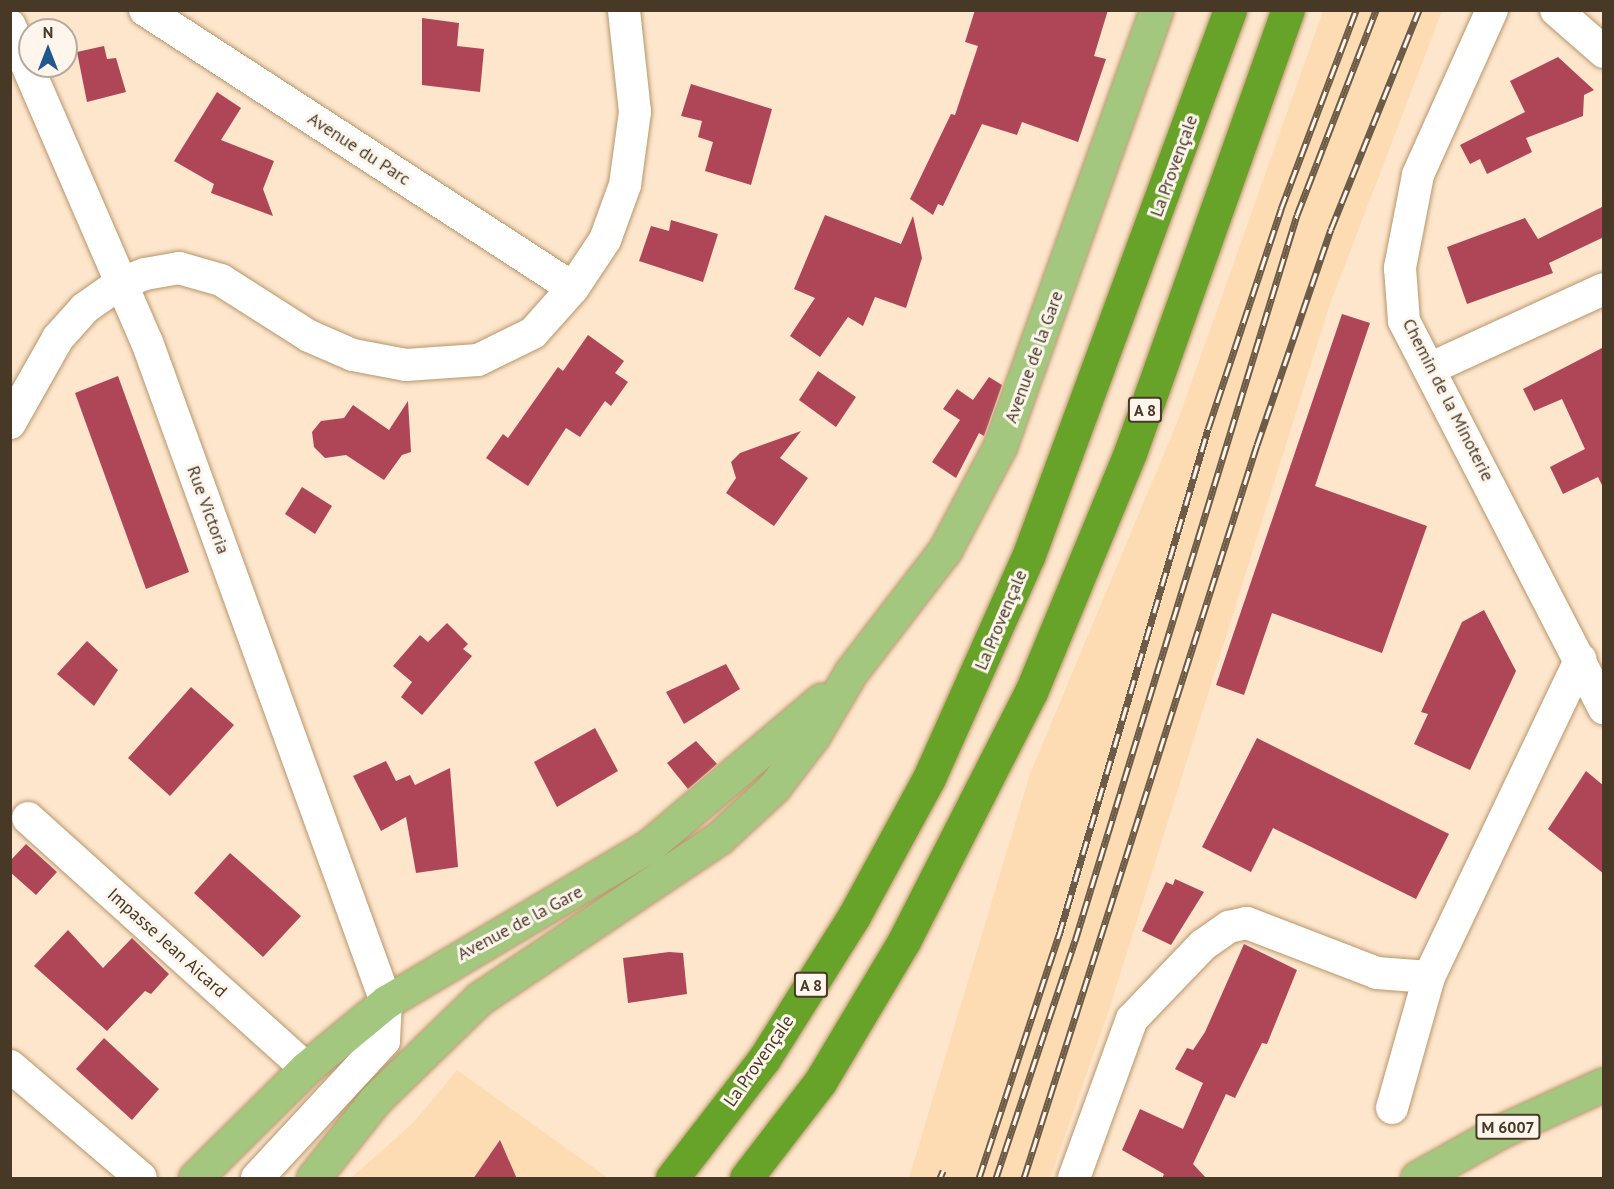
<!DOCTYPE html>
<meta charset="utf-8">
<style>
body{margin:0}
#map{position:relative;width:1614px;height:1189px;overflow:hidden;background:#fde6cc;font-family:"PT Sans",sans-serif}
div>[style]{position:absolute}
.built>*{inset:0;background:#fddcb3}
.building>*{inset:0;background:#ae4658}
.roads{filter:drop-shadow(0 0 2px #b8956a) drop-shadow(0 0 2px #b8956a)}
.minor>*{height:32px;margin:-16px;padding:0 16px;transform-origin:16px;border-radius:16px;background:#fff}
.major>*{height:33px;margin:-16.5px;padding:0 16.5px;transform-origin:16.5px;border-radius:16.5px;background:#a4c77f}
.highway>*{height:33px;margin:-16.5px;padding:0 16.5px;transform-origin:16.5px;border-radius:16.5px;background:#67a229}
.rail>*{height:7px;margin-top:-3.5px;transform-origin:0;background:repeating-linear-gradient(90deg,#fef6ed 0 14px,#6b5b47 0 28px);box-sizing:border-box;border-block:2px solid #6b5b47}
span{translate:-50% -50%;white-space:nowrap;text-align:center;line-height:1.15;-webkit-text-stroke:6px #fef6ed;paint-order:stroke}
.shield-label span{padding:2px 4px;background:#fef6ed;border:2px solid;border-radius:4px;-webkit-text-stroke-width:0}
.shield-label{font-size:16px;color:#483927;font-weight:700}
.street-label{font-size:18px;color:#483927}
.frame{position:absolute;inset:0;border:12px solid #483927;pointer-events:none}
.north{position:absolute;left:18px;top:18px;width:60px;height:60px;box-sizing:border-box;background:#fef6ed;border:2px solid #b5aa9e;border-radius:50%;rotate:0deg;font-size:16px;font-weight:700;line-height:24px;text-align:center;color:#483927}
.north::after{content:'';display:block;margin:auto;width:21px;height:27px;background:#225890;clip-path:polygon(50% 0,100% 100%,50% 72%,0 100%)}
</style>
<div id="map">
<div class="built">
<i style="clip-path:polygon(1323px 11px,1442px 11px,1329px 307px,1108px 1013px,1050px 1178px,909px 1178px,1030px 774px,1178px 420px)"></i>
<i style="clip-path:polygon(457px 1070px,608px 1178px,351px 1178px,414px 1122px)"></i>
</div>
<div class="building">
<i style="clip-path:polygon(975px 10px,1108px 10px,1094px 56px,1106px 59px,1078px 142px,1022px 122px,1017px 135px,982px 124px,943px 206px,938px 204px,933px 215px,910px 199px,951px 114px,955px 115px,978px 46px,965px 42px)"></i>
<i style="clip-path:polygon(422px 18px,459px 23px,457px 46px,484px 49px,480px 92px,422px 85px)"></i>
<i style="clip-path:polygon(104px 46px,107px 59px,116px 58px,126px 92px,87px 102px,77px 52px)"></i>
<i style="clip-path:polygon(1558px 57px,1594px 90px,1584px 95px,1583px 116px,1526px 138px,1532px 152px,1487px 174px,1480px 159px,1470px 164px,1460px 145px,1525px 112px,1510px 81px)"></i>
<i style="clip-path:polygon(691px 84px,772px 109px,751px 185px,705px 171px,713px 142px,698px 137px,702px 121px,681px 116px)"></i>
<i style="clip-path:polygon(217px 92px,241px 108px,221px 140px,274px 161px,263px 189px,273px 216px,211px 193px,214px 184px,174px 161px)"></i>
<i style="clip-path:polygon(1604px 206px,1604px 237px,1549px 263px,1553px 273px,1467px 304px,1447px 247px,1525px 218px,1538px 239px)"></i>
<i style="clip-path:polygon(825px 215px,901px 244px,913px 216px,922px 258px,906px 308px,875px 297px,863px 326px,848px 317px,820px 357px,790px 336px,815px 298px,794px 289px)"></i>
<i style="clip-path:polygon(671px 220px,718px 234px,703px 282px,639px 261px,651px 226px,669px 231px)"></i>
<i style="clip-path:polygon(1342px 314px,1370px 323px,1315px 486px,1427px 526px,1382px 653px,1272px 613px,1244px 695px,1216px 685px)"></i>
<i style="clip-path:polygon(588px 335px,624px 361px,615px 373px,628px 382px,611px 406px,605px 401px,580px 437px,566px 428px,528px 486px,486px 458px,503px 434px,508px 438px,558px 367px,563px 371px)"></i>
<i style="clip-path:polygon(1604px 347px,1604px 489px,1598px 477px,1563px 494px,1550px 467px,1585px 449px,1562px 399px,1534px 411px,1523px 389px)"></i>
<i style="clip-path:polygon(818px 371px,856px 397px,836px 427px,799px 400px)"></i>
<i style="clip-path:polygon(118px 376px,189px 572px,146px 589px,75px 393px)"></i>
<i style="clip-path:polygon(989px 377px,1002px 385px,984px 436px,979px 433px,956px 478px,932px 462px,960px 420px,943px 409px,957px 389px,973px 400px)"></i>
<i style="clip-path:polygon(408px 401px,411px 452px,402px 455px,384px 480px,346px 455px,325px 458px,314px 447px,312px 432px,321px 421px,344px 418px,353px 405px,389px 430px)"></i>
<i style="clip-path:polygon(801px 431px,780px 458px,808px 478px,774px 526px,726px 493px,736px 478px,731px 462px,740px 453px)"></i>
<i style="clip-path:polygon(302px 487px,332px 506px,315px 534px,285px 514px)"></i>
<i style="clip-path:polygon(1484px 610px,1516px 671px,1470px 770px,1414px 744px,1428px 714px,1421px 712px,1462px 622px)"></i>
<i style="clip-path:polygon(447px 623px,468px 644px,463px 649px,472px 656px,422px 715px,401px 697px,412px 682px,393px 666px,420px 635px,428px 642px)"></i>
<i style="clip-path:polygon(87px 641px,118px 670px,94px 706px,57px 674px)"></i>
<i style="clip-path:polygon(726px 664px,740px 689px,684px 724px,666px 692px)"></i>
<i style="clip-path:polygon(191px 687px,234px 725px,170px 796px,128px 758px)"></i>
<i style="clip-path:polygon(595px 728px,618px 771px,557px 807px,534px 762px)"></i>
<i style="clip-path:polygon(1257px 738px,1449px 834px,1416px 899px,1273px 828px,1251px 872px,1202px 847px)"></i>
<i style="clip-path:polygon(696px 741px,717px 764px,688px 789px,667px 763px)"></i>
<i style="clip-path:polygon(386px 761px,396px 781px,410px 775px,415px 785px,450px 768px,458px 867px,416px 873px,406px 817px,381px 831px,353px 776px)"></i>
<i style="clip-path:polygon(1586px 771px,1604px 786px,1604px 874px,1548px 829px)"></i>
<i style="clip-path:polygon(26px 844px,57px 872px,36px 895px,10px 872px,10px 861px)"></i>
<i style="clip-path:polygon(230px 853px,301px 916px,263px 957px,194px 893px)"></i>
<i style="clip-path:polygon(1175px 879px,1204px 892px,1171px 945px,1142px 931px,1166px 882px,1173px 885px)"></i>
<i style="clip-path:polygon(68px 930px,103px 968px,132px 938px,169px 974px,151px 994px,145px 991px,107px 1031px,34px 966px)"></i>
<i style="clip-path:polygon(1244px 944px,1297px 970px,1267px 1044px,1262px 1043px,1235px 1098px,1226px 1094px,1193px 1164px,1207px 1179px,1162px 1179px,1164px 1174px,1122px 1150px,1140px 1109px,1183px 1129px,1203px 1083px,1175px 1069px,1187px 1048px,1193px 1050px,1205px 1032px)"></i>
<i style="clip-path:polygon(669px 952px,683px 953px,687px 994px,628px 1003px,623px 958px)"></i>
<i style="clip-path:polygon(104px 1038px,159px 1089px,132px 1120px,76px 1069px)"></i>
<i style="clip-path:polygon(500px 1140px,517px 1179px,473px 1179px)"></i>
</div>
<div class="roads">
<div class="minor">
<i style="left:145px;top:10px;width:510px;rotate:33.01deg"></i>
<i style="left:1492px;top:10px;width:181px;rotate:114.2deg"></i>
<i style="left:1418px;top:175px;width:95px;rotate:101deg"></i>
<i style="left:1400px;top:268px;width:53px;rotate:85.7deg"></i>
<i style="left:1404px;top:321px;width:436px;rotate:62.7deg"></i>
<i style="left:1556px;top:10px;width:64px;rotate:41.2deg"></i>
<i style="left:10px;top:26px;width:344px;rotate:66.6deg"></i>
<i style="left:147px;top:342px;width:702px;rotate:70.09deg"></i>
<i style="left:386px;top:1002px;width:39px;rotate:93deg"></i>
<i style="left:384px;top:1041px;width:187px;rotate:132.8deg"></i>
<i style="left:1429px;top:369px;width:192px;rotate:-24.6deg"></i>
<i style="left:10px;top:423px;width:98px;rotate:-60.5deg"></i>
<i style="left:58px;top:338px;width:40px;rotate:-48deg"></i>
<i style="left:85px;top:308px;width:42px;rotate:-35.2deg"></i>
<i style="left:119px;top:284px;width:28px;rotate:-21deg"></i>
<i style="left:145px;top:274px;width:35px;rotate:-10deg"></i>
<i style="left:179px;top:268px;width:44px;rotate:15.9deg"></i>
<i style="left:221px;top:280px;width:104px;rotate:32.5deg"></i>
<i style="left:309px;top:336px;width:48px;rotate:23.4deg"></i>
<i style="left:353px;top:355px;width:54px;rotate:10.7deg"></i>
<i style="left:406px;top:365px;width:72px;rotate:-4deg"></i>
<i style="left:478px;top:360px;width:61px;rotate:-26.1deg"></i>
<i style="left:533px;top:333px;width:60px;rotate:-48.4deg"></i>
<i style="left:573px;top:288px;width:58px;rotate:-56.3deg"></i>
<i style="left:605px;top:240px;width:59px;rotate:-70deg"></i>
<i style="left:625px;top:185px;width:74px;rotate:-82.2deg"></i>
<i style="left:635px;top:112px;width:103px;rotate:-96.2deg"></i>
<i style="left:28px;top:818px;width:374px;rotate:42deg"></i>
<i style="left:10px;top:1066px;width:172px;rotate:40.5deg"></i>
<i style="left:1392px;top:1108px;width:136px;rotate:-74.2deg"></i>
<i style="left:1074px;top:1178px;width:169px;rotate:-70deg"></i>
<i style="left:1132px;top:1019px;width:103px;rotate:-46.2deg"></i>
<i style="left:1203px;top:945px;width:32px;rotate:-35deg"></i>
<i style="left:1229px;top:927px;width:18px;rotate:-13deg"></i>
<i style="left:1247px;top:923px;width:139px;rotate:21deg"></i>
<i style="left:1377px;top:973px;width:52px;rotate:4.4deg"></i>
<i style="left:1429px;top:977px;width:352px;rotate:-64.5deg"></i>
</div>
<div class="major">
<i style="left:195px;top:1178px;width:156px;rotate:-44.7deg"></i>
<i style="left:306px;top:1068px;width:104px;rotate:-39.5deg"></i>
<i style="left:386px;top:1002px;width:306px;rotate:-30.7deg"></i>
<i style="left:649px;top:846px;width:226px;rotate:-40.3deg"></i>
<i style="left:313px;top:1178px;width:100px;rotate:-51.5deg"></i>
<i style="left:375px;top:1100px;width:146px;rotate:-44.2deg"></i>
<i style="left:480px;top:998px;width:288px;rotate:-33.8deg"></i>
<i style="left:719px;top:838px;width:75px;rotate:-42.8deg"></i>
<i style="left:774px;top:787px;width:64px;rotate:-52.6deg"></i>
<i style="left:813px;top:736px;width:74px;rotate:-59.3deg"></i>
<i style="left:851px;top:672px;width:154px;rotate:-52.4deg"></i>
<i style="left:945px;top:550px;width:118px;rotate:-62.1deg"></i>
<i style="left:1000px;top:446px;width:463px;rotate:-70.3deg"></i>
<i style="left:1417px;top:1178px;width:94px;rotate:-29.3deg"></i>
<i style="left:1499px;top:1132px;width:115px;rotate:-24.6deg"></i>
</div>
<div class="highway">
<i style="left:672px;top:1178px;width:150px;rotate:-52.3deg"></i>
<i style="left:764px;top:1059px;width:169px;rotate:-57.8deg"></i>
<i style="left:854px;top:916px;width:157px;rotate:-61.5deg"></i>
<i style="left:929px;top:778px;width:242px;rotate:-65.9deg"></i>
<i style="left:1028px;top:557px;width:583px;rotate:-69.73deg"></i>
<i style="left:746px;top:1178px;width:121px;rotate:-52.4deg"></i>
<i style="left:820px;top:1082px;width:164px;rotate:-59.2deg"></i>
<i style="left:904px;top:941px;width:280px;rotate:-63deg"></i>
<i style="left:1031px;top:692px;width:259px;rotate:-67.5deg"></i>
<i style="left:1130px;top:453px;width:470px;rotate:-70.4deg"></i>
</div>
</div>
<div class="rail">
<i style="left:940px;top:1178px;width:8px;rotate:-67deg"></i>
<i style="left:979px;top:1178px;width:256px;rotate:-71.8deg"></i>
<i style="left:1059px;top:935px;width:527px;rotate:-73.59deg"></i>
<i style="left:1208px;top:429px;width:232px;rotate:-71.6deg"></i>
<i style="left:1281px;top:209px;width:213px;rotate:-69.3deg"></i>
<i style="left:996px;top:1178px;width:250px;rotate:-71.6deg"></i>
<i style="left:1075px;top:941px;width:759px;rotate:-73deg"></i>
<i style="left:1297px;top:215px;width:220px;rotate:-68.9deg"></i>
<i style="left:1024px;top:1178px;width:769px;rotate:-72.37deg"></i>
<i style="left:1257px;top:445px;width:228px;rotate:-71.1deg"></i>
<i style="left:1331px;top:229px;width:236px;rotate:-68.1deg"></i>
</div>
<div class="shield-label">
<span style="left:1145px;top:410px">A 8</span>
<span style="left:811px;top:985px">A 8</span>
<span style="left:1508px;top:1127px">M 6007</span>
</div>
<div class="street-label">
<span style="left:359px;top:149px;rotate:33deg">Avenue du Parc</span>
<span style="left:1174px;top:166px;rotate:-70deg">La Provençale</span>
<span style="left:1034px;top:357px;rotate:-70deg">Avenue de la Gare</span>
<span style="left:1448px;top:400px;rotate:63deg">Chemin de la Minoterie</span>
<span style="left:208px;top:510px;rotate:70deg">Rue Victoria</span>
<span style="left:1001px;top:620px;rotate:-67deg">La Provençale</span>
<span style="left:520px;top:923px;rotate:-28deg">Avenue de la Gare</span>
<span style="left:167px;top:943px;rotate:42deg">Impasse Jean Aicard</span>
<span style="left:759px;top:1061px;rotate:-55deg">La Provençale</span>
</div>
<div class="frame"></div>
<div class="north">N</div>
</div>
